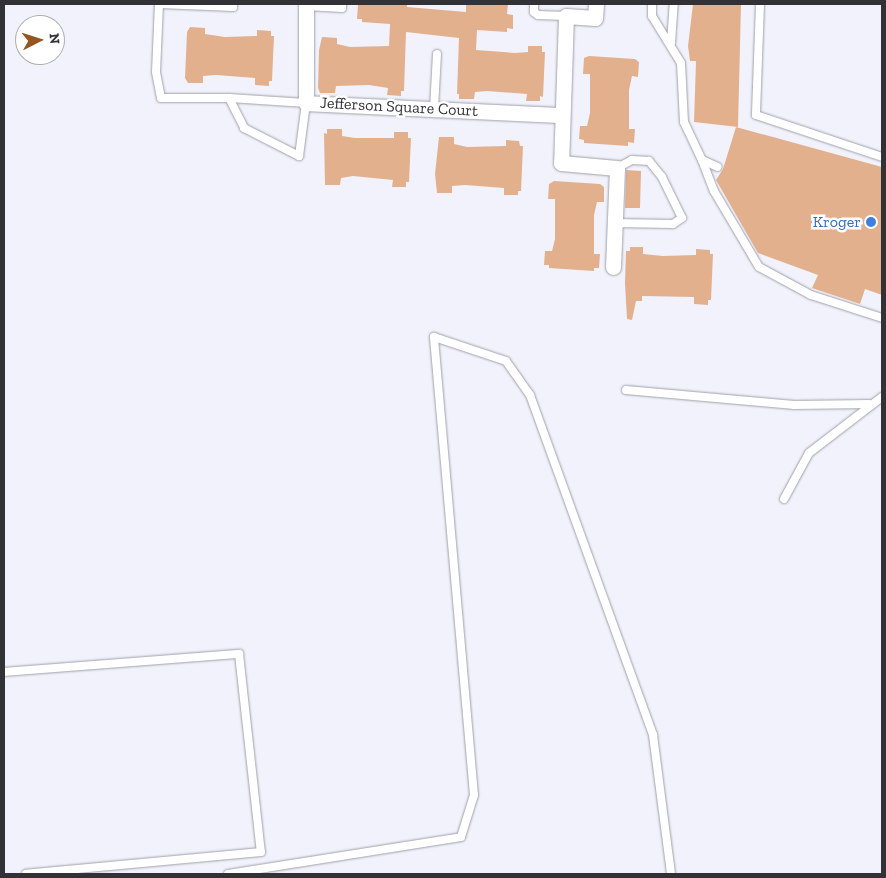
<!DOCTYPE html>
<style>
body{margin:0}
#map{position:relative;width:886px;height:878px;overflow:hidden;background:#f2f2fd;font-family:"Zilla Slab",serif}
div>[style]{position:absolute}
.building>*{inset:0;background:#e2b08d}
.roads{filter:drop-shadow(0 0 1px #a0a0aa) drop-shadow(0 0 1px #a0a0aa)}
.lane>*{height:8px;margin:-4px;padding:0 4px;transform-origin:4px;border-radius:4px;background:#fff}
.street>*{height:15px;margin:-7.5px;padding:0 7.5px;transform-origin:7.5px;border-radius:7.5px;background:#fff}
.dots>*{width:14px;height:14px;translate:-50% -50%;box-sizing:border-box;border:2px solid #fff;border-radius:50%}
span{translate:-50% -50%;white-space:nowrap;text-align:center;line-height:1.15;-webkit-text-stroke:5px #fff;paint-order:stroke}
.street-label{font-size:16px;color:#323236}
.shop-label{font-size:16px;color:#366cbe}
.right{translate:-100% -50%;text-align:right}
.frame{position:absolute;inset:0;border:5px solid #323236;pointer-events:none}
.north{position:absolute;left:15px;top:15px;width:50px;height:50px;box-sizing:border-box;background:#fff;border:1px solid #adadaf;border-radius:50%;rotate:85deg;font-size:14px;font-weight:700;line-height:20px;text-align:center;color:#323236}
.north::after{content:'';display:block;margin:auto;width:18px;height:22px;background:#965520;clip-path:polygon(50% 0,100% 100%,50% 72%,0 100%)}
</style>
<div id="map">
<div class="building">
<i style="clip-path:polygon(365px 4px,407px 4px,407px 7px,466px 12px,466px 4px,508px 4px,507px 14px,513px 15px,513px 29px,507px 28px,507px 32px,477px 30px,476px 50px,515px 53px,528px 52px,528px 46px,542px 46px,542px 52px,545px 52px,543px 97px,540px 96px,540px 101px,526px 101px,527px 94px,487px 91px,475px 92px,474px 99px,459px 99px,459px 94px,457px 94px,459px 38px,406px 32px,404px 91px,401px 91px,401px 96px,387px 95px,388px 88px,369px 85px,336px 86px,335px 93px,320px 93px,318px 88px,319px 50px,322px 37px,337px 38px,337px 44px,350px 47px,389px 46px,390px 24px,362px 22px,362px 19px,357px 19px,358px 5px)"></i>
<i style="clip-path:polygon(693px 4px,741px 4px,738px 127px,694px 122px,696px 61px,690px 61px,688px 46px)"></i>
<i style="clip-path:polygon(190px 27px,205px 28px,205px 34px,225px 37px,257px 36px,257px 30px,271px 31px,271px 36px,274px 36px,272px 81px,269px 81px,269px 86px,255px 85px,255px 78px,216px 75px,203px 76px,203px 83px,188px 83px,185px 78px,187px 32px)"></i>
<i style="clip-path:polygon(589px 56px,635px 59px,639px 62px,638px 77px,632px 76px,629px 90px,629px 129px,635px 129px,634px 143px,628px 142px,628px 146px,584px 143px,584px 140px,579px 139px,580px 126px,587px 126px,590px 113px,590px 74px,583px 74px,584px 58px)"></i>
<i style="clip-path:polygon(736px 127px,882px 167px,882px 295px,865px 289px,860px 304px,812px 288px,818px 275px,758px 253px,716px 180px,723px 169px)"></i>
<i style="clip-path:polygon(327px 129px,342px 129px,342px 136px,355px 138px,394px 138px,394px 132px,408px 132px,408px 138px,411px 138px,409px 182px,406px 182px,406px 187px,392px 187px,393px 180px,353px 176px,341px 178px,340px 185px,325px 185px,324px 133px,327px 134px)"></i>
<i style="clip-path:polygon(439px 137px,454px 137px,454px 144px,467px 147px,506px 146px,506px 140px,519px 141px,520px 146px,523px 146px,521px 191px,518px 191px,518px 195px,504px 195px,504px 188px,465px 185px,452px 186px,452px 193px,437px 193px,435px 174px)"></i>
<i style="clip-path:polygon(626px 170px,641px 171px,640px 208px,625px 208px)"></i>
<i style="clip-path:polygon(554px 181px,600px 184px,604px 187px,604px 202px,597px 202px,594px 215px,594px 254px,600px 254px,599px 268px,594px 268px,594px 271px,549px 268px,549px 265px,544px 265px,545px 251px,552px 251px,555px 239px,555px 199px,548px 199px,549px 184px)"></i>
<i style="clip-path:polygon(630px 247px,643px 247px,643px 254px,663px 256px,696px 255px,696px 249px,710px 250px,710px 254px,713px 254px,711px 300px,708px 300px,708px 305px,694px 304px,694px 297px,642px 296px,642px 301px,636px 301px,632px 320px,627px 319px,625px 283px,626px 251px,630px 251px)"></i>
</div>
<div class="roads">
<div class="lane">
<i style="left:534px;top:4px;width:8px;rotate:90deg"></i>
<i style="left:534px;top:12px;width:5px;rotate:37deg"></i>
<i style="left:538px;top:15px;width:28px;rotate:2deg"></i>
<i style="left:652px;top:4px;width:12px;rotate:90deg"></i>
<i style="left:652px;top:16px;width:55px;rotate:58.3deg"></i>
<i style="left:681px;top:63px;width:59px;rotate:87.1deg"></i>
<i style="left:684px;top:122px;width:42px;rotate:64.7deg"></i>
<i style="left:702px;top:160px;width:17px;rotate:24deg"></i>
<i style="left:760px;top:4px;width:111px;rotate:92.1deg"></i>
<i style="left:756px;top:115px;width:133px;rotate:18.4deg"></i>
<i style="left:306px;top:6px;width:36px;rotate:3deg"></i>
<i style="left:342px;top:8px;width:4px;rotate:-90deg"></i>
<i style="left:671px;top:43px;width:39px;rotate:-86deg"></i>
<i style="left:229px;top:98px;width:34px;rotate:63deg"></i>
<i style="left:244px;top:128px;width:62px;rotate:27deg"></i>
<i style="left:299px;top:156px;width:53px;rotate:-82.5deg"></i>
<i style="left:306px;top:103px;width:77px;rotate:-176.3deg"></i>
<i style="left:229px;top:98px;width:68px;rotate:180deg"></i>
<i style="left:161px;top:98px;width:26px;rotate:-101deg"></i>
<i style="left:156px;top:72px;width:68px;rotate:-87.5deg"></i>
<i style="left:159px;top:4px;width:74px;rotate:2.3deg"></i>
<i style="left:233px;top:7px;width:3px;rotate:-90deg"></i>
<i style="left:434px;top:109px;width:55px;rotate:-86.9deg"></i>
<i style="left:702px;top:160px;width:33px;rotate:69deg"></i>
<i style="left:714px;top:191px;width:88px;rotate:59.4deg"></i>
<i style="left:759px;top:267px;width:59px;rotate:28.3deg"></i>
<i style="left:811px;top:295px;width:75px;rotate:17.9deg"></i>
<i style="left:615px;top:223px;width:58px;rotate:1deg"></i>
<i style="left:673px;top:224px;width:11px;rotate:-34deg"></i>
<i style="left:682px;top:218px;width:46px;rotate:-116deg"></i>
<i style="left:662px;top:177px;width:21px;rotate:-129deg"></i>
<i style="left:649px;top:161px;width:17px;rotate:-177deg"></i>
<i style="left:632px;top:160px;width:17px;rotate:152deg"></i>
<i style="left:626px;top:390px;width:169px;rotate:5.1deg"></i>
<i style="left:794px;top:405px;width:75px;rotate:-0.8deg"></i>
<i style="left:784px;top:499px;width:52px;rotate:-61.5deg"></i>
<i style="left:809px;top:453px;width:92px;rotate:-37.5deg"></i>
<i style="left:4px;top:672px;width:236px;rotate:-4.4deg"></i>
<i style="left:239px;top:654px;width:199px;rotate:83.7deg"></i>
<i style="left:261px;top:852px;width:236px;rotate:174.7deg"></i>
<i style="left:228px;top:874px;width:236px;rotate:-9deg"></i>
<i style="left:461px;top:837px;width:44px;rotate:-72.8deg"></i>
<i style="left:474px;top:795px;width:460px;rotate:-95deg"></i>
<i style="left:434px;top:337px;width:76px;rotate:18.4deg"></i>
<i style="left:506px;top:361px;width:42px;rotate:54.8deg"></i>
<i style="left:530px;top:395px;width:362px;rotate:70.1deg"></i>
<i style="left:653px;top:735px;width:140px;rotate:82.6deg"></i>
</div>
<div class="street">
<i style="left:306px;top:4px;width:99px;rotate:90deg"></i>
<i style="left:306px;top:103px;width:256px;rotate:2.7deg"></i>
<i style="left:596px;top:4px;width:14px;rotate:94deg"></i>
<i style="left:595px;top:18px;width:29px;rotate:-176deg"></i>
<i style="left:566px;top:16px;width:147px;rotate:91.9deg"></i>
<i style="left:561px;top:163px;width:56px;rotate:5.1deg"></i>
<i style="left:617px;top:168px;width:99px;rotate:92.3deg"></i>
</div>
</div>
<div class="dots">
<i style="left:871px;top:222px;background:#3f7fe0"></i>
</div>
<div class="street-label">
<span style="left:399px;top:107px;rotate:3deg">Jefferson Square Court</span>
</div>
<div class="shop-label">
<span class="right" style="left:861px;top:222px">Kroger</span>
</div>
<div class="frame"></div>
<div class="north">N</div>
</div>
